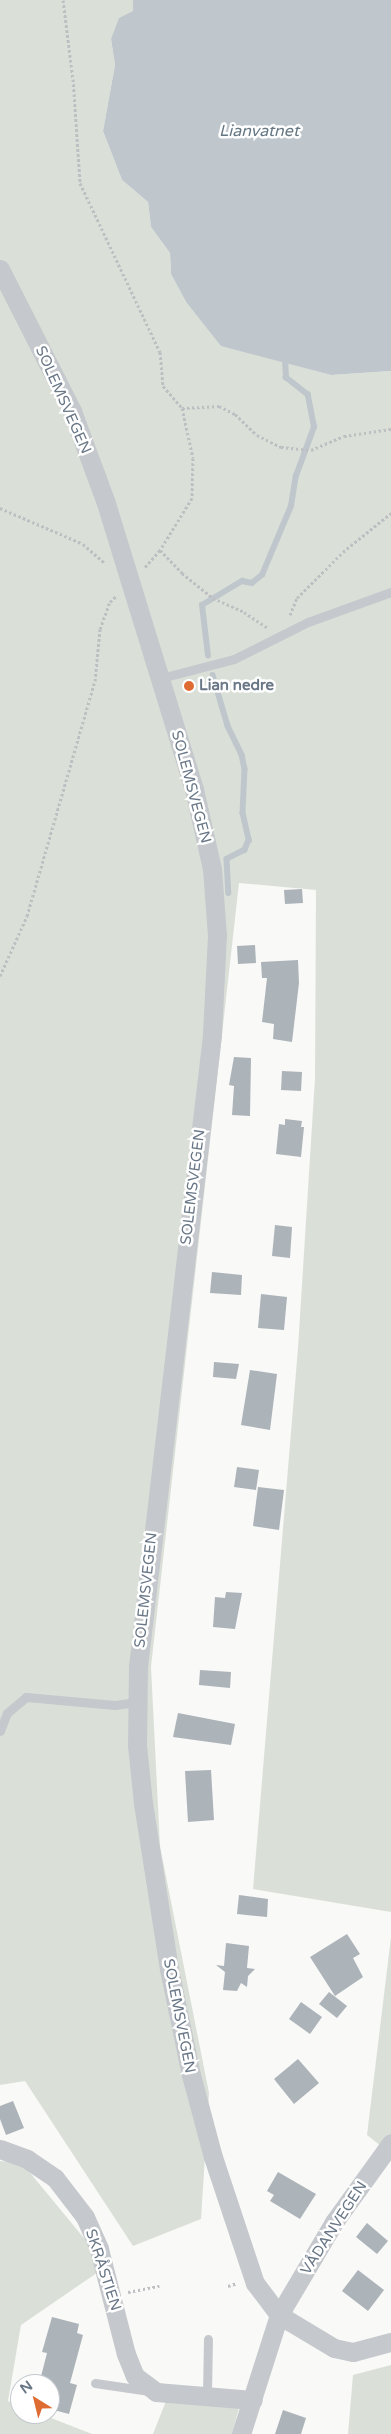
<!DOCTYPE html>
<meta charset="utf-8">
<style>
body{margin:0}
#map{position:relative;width:391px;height:2434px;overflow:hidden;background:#f9f9f7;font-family:"Varela Round",sans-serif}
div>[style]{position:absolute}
.green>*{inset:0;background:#dae0d8}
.water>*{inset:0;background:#bfc7cd}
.stream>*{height:5.5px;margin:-2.75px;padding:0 2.75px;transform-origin:2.75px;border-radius:2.75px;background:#bfc7cd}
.building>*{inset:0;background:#acb3b9}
.path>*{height:3px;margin-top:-1.5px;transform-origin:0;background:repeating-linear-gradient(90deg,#bdbfc2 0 2.5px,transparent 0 5px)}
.lane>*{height:9px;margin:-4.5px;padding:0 4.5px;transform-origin:4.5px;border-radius:4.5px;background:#c5c8cc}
.street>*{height:19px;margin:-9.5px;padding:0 9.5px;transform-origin:9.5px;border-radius:9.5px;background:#c5c8cc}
.dots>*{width:14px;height:14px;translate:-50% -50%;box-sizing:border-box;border:2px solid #fff;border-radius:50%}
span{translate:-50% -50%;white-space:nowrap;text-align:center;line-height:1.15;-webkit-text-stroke:5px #fff;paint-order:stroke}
.street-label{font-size:15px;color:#697787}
.poi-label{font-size:15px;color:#697787;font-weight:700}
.left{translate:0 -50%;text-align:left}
.water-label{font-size:16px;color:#657782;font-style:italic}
.north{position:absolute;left:10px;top:2374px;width:50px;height:50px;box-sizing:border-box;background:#fff;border:1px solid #c3c9cf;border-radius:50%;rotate:324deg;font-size:14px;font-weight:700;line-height:20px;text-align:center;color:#697787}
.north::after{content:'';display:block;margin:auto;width:18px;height:22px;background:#de6c32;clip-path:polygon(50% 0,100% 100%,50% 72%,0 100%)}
</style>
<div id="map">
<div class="green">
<i style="clip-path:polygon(0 0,133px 0,133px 11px,111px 39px,115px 65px,103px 131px,122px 180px,148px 202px,151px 227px,170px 253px,171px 274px,186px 302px,221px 345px,331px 375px,391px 371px,391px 1912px,253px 1889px,298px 1348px,315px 1078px,316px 890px,239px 883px,151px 1667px,160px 1846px,209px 2093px,201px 2219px,133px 2246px,25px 2081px,0 2085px)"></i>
<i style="clip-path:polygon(391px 1937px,391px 2154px,367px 2135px)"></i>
<i style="clip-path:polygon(0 2161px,22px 2163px,107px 2266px,21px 2325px,8px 2401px,20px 2406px,20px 2414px,41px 2414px,92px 2434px,0 2434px)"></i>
<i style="clip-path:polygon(391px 2365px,391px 2434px,348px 2434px,353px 2375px)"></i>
<i style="clip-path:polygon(168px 2396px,239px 2408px,232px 2434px,153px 2434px)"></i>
</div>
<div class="water">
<i style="clip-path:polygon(133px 0,391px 0,391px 371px,331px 375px,221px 346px,186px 302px,171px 274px,170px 253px,151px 227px,148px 202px,122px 180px,103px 131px,115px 65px,111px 39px,119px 18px,133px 11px)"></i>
</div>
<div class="stream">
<i style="left:208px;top:656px;width:51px;rotate:-96.7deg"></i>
<i style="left:202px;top:605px;width:47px;rotate:-31deg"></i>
<i style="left:242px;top:581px;width:10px;rotate:11deg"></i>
<i style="left:252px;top:583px;width:13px;rotate:-39deg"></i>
<i style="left:262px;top:575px;width:75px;rotate:-67.2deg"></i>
<i style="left:291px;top:506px;width:30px;rotate:-81deg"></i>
<i style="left:296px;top:476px;width:52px;rotate:-69.8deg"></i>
<i style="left:314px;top:427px;width:33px;rotate:-101deg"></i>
<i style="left:308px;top:395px;width:28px;rotate:-142deg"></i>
<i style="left:286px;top:378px;width:17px;rotate:-93deg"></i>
<i style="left:213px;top:675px;width:53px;rotate:73.6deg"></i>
<i style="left:228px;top:726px;width:32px;rotate:64deg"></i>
<i style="left:242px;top:755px;width:14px;rotate:78deg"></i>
<i style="left:245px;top:769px;width:44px;rotate:92.6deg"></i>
<i style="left:243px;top:813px;width:28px;rotate:77deg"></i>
<i style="left:249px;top:840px;width:11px;rotate:112deg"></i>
<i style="left:245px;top:850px;width:20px;rotate:153deg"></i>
<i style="left:227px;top:859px;width:34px;rotate:87deg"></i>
</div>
<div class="building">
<i style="clip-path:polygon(302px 889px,303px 903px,285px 904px,284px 890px)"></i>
<i style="clip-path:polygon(255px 945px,256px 963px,238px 964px,237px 946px)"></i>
<i style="clip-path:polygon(298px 960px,299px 983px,292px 1042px,273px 1039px,274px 1024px,262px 1022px,267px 978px,262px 978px,261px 962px)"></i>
<i style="clip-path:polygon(234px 1057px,251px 1058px,250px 1116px,232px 1115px,234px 1086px,229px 1085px)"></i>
<i style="clip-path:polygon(282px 1071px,302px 1072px,301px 1091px,281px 1090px)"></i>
<i style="clip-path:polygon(285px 1119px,302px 1121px,301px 1127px,304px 1127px,301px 1157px,276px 1154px,279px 1124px,285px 1125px)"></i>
<i style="clip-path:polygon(275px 1225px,292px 1227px,290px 1258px,272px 1256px)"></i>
<i style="clip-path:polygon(212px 1272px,242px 1275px,241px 1295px,210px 1293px)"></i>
<i style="clip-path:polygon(261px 1294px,287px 1297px,284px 1330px,258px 1328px)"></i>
<i style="clip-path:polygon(214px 1362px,239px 1364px,236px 1379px,213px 1377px)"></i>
<i style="clip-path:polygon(250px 1370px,277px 1374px,270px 1430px,241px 1425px)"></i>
<i style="clip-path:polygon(237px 1467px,259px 1470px,256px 1490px,234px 1487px)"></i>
<i style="clip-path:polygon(258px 1487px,284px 1490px,279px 1530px,253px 1526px)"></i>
<i style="clip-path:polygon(226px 1592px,242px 1593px,235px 1629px,213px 1627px,215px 1597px,225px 1598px)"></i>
<i style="clip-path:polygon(200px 1670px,231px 1672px,230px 1688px,199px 1685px)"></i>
<i style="clip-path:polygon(178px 1713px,235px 1724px,231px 1745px,173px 1737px)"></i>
<i style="clip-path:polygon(211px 1770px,214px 1820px,188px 1822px,185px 1771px)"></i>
<i style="clip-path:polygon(239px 1895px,268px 1899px,267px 1917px,237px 1914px)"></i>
<i style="clip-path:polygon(347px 1934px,360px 1954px,353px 1958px,363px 1977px,335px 1996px,310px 1957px)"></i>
<i style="clip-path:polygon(226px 1943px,249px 1946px,247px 1968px,255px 1969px,248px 1976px,247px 1987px,241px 1983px,237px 1991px,223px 1990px,225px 1972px,216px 1965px,224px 1966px)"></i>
<i style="clip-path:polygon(329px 1992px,347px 2006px,337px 2018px,319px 2004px)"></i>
<i style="clip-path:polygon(301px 2002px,322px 2017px,310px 2034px,289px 2019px)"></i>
<i style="clip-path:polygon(298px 2059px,319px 2083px,294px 2104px,274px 2079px)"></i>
<i style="clip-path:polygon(13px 2101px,24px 2128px,6px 2135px,0 2119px,0 2106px)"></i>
<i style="clip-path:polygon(278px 2172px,316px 2194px,300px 2219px,270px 2201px,274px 2195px,267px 2191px)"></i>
<i style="clip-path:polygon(367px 2223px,388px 2241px,377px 2254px,356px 2237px)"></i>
<i style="clip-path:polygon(358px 2270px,384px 2290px,368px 2311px,342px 2291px)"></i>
<i style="clip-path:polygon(52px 2317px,79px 2324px,77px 2333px,83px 2335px,70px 2383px,77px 2385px,69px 2414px,50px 2409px,50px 2384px,39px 2384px,47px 2353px,42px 2352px)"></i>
<i style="clip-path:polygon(283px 2410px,306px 2418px,301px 2434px,275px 2434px)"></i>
</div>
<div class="path">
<i style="left:63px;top:0;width:80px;rotate:82.8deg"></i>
<i style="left:73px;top:79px;width:104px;rotate:86.1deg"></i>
<i style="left:80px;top:183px;width:187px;rotate:64.7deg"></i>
<i style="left:160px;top:352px;width:34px;rotate:85deg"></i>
<i style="left:163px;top:386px;width:29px;rotate:49deg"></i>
<i style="left:182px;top:408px;width:51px;rotate:77.6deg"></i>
<i style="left:193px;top:458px;width:40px;rotate:91.4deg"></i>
<i style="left:192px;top:498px;width:61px;rotate:121.6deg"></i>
<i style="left:160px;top:550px;width:23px;rotate:131deg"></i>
<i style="left:182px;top:408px;width:37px;rotate:-3deg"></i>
<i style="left:219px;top:406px;width:18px;rotate:27deg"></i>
<i style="left:235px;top:414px;width:30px;rotate:44deg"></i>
<i style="left:257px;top:435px;width:27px;rotate:27deg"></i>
<i style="left:281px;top:447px;width:30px;rotate:6deg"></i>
<i style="left:311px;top:450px;width:36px;rotate:-23deg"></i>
<i style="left:344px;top:436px;width:48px;rotate:-8.5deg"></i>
<i style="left:0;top:508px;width:90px;rotate:23.4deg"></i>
<i style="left:83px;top:544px;width:29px;rotate:41deg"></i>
<i style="left:160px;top:550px;width:32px;rotate:46deg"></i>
<i style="left:182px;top:573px;width:40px;rotate:39deg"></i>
<i style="left:213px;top:598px;width:34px;rotate:24deg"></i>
<i style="left:244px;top:612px;width:29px;rotate:34deg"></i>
<i style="left:290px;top:615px;width:18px;rotate:-68deg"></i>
<i style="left:297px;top:598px;width:65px;rotate:-45deg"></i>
<i style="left:343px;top:552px;width:62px;rotate:-39.1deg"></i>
<i style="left:0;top:976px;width:66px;rotate:-65.8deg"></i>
<i style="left:27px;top:916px;width:245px;rotate:-73.9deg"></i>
<i style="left:95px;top:681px;width:52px;rotate:-84.5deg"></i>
<i style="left:100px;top:629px;width:29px;rotate:-70deg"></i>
<i style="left:110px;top:602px;width:8px;rotate:-45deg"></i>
<i style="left:228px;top:2286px;width:9px;rotate:-18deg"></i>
<i style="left:128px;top:2292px;width:32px;rotate:-11deg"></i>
</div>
<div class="lane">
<i style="left:161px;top:678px;width:75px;rotate:-14.6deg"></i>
<i style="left:234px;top:659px;width:83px;rotate:-26.6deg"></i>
<i style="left:308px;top:622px;width:88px;rotate:-19.9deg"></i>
<i style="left:0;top:1731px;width:19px;rotate:-69deg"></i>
<i style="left:7px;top:1713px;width:25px;rotate:-40deg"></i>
<i style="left:26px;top:1697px;width:89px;rotate:5.1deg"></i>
<i style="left:115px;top:1705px;width:22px;rotate:-8deg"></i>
<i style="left:95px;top:2383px;width:55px;rotate:8.4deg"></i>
<i style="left:207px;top:2394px;width:55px;rotate:-89deg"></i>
</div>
<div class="street">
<i style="left:0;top:269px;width:159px;rotate:63.1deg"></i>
<i style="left:72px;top:411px;width:95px;rotate:69.7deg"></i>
<i style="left:105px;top:500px;width:302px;rotate:72.9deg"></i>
<i style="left:194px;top:789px;width:82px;rotate:77.3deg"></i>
<i style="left:212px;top:869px;width:66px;rotate:85.7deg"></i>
<i style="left:217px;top:935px;width:100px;rotate:92.9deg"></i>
<i style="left:212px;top:1035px;width:636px;rotate:96.68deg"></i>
<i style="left:138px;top:1667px;width:78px;rotate:90.7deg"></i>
<i style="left:137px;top:1745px;width:58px;rotate:84.1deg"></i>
<i style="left:143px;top:1803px;width:168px;rotate:81.1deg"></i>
<i style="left:169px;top:1969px;width:108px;rotate:78.3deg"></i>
<i style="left:191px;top:2075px;width:85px;rotate:75deg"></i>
<i style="left:213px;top:2157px;width:133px;rotate:71.6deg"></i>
<i style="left:255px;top:2283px;width:40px;rotate:53deg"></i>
<i style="left:279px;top:2315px;width:64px;rotate:31deg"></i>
<i style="left:334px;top:2348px;width:19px;rotate:12deg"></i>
<i style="left:353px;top:2352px;width:39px;rotate:-15deg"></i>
<i style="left:0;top:2149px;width:29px;rotate:20deg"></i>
<i style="left:27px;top:2159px;width:34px;rotate:34deg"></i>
<i style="left:55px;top:2178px;width:49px;rotate:52.4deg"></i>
<i style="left:85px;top:2217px;width:35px;rotate:66deg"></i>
<i style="left:99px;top:2249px;width:108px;rotate:75.6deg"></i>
<i style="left:126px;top:2354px;width:24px;rotate:68deg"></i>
<i style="left:135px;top:2376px;width:26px;rotate:37deg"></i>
<i style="left:156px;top:2392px;width:97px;rotate:4.7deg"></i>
<i style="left:241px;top:2434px;width:125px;rotate:-72.3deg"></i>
<i style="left:279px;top:2315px;width:108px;rotate:-59.4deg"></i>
<i style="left:334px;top:2222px;width:97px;rotate:-54.2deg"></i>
</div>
<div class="dots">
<i style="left:189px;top:686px;background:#de6c32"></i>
</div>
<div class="street-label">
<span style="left:63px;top:400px;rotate:66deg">SOLEMSVEGEN</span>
<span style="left:191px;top:787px;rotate:75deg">SOLEMSVEGEN</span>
<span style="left:193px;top:1187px;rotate:-83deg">SOLEMSVEGEN</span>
<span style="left:146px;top:1590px;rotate:-84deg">SOLEMSVEGEN</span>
<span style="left:179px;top:2016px;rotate:79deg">SOLEMSVEGEN</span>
<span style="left:334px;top:2228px;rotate:-57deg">VÅDANVEGEN</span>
<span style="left:103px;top:2270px;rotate:72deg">SKRÅSTIEN</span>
</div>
<div class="poi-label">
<span class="left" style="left:199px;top:686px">Lian nedre</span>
</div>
<div class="water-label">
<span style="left:259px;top:131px">Lianvatnet</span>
</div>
<div class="north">N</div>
</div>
